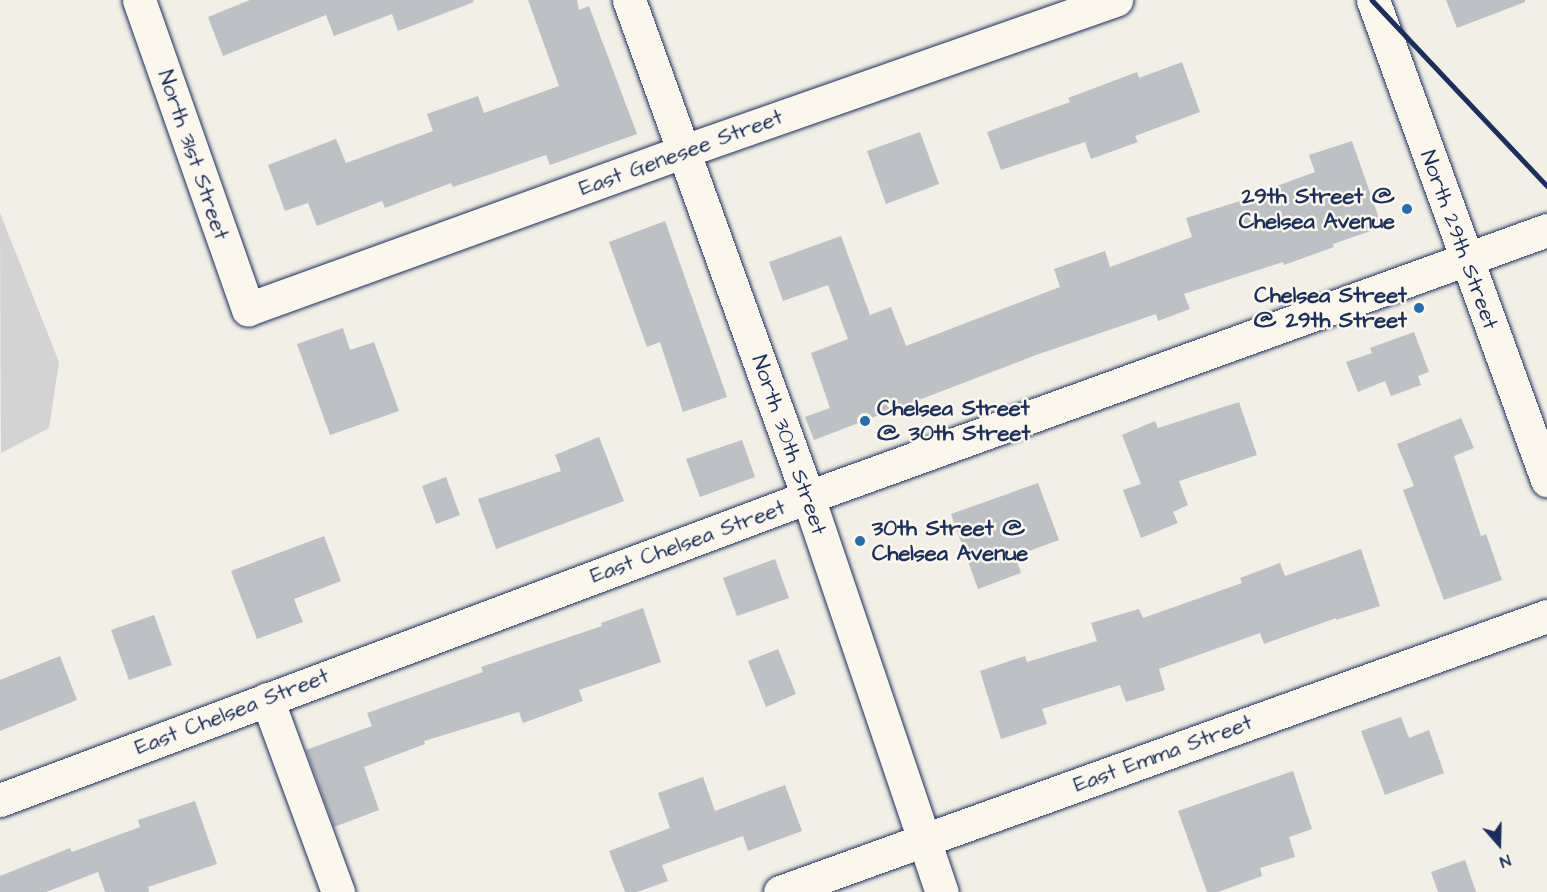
<!DOCTYPE html>
<style>
body{margin:0}
#map{position:relative;width:1547px;height:892px;overflow:hidden;background:#f2efe6;font-family:"Architects Daughter",sans-serif}
div>[style]{position:absolute}
.green>*{inset:0;background:#d2d3d2}
.building>*{inset:0;background:#bdc0c4}
.roads{filter:drop-shadow(0 0 2px #1b2f5e) drop-shadow(0 0 2px #1b2f5e)}
.minor>*{height:33px;margin:-16.5px;padding:0 16.5px;transform-origin:16.5px;border-radius:16.5px;background:#fbf7ec}
.rail>*{height:4.5px;margin:-2.25px;padding:0 2.25px;transform-origin:2.25px;border-radius:2.25px;background:#1b2f5e}
.dots>*{width:16px;height:16px;translate:-50% -50%;box-sizing:border-box;border:3px solid #fbf7ec;border-radius:50%}
span{translate:-50% -50%;white-space:nowrap;text-align:center;line-height:1.15;-webkit-text-stroke:5px #fbf7ec;paint-order:stroke}
.street-label{font-size:22px;color:#1b2f5e}
.poi-label{font-size:22px;color:#1b2f5e;font-weight:700}
.right{translate:-100% -50%;text-align:right}
.left{translate:0 -50%;text-align:left}
.north{position:absolute;left:1469px;top:814px;width:60px;height:60px;-webkit-text-stroke:4px #fbf7ec;paint-order:stroke;rotate:160deg;font-size:16px;font-weight:700;line-height:24px;text-align:center;color:#1b2f5e}
.north::after{content:'';display:block;margin:auto;width:21px;height:27px;background:#1b2f5e;clip-path:polygon(50% 0,100% 100%,50% 72%,0 100%)}
</style>
<div id="map">
<div class="green">
<i style="clip-path:polygon(0 213px,59px 362px,49px 428px,1px 453px)"></i>
</div>
<div class="building">
<i style="clip-path:polygon(250px 0,473px 0,474px 2px,398px 31px,392px 14px,334px 36px,326px 15px,223px 56px,208px 17px)"></i>
<i style="clip-path:polygon(528px 0,577px 0,579px 10px,589px 6px,637px 134px,550px 165px,546px 155px,453px 187px,451px 183px,385px 208px,382px 201px,317px 226px,308px 203px,285px 211px,268px 165px,336px 139px,346px 163px,433px 131px,427px 114px,478px 96px,484px 113px,559px 86px)"></i>
<i style="clip-path:polygon(1446px 0,1525px 0,1525px 2px,1457px 28px)"></i>
<i style="clip-path:polygon(1182px 62px,1200px 112px,1135px 136px,1138px 142px,1091px 159px,1085px 142px,1001px 170px,987px 132px,1070px 102px,1068px 98px,1137px 72px,1139px 78px)"></i>
<i style="clip-path:polygon(920px 132px,939px 184px,886px 204px,867px 151px)"></i>
<i style="clip-path:polygon(1352px 141px,1382px 227px,1333px 244px,1334px 247px,1284px 265px,1283px 262px,1184px 294px,1190px 309px,1158px 321px,1156px 314px,1036px 355px,814px 440px,805px 417px,830px 408px,811px 353px,848px 339px,828px 285px,783px 301px,769px 262px,841px 236px,870px 315px,891px 307px,906px 346px,1060px 287px,1054px 269px,1105px 251px,1110px 267px,1192px 237px,1186px 218px,1259px 195px,1258px 193px,1315px 172px,1309px 155px)"></i>
<i style="clip-path:polygon(665px 221px,727px 397px,683px 412px,660px 342px,647px 347px,609px 242px)"></i>
<i style="clip-path:polygon(343px 328px,350px 350px,374px 342px,399px 411px,330px 435px,297px 344px)"></i>
<i style="clip-path:polygon(1414px 332px,1429px 372px,1418px 376px,1421px 385px,1391px 396px,1385px 381px,1358px 392px,1346px 362px,1372px 353px,1370px 348px)"></i>
<i style="clip-path:polygon(1239px 402px,1257px 455px,1179px 481px,1188px 505px,1173px 512px,1178px 523px,1141px 538px,1123px 490px,1141px 484px,1122px 435px,1155px 421px,1158px 428px)"></i>
<i style="clip-path:polygon(1461px 418px,1474px 448px,1454px 456px,1481px 536px,1486px 534px,1502px 580px,1444px 600px,1403px 490px,1414px 486px,1397px 444px)"></i>
<i style="clip-path:polygon(599px 437px,624px 501px,496px 549px,478px 499px,561px 471px,555px 455px)"></i>
<i style="clip-path:polygon(742px 440px,755px 477px,700px 497px,686px 459px)"></i>
<i style="clip-path:polygon(446px 477px,460px 515px,436px 524px,422px 486px)"></i>
<i style="clip-path:polygon(1038px 483px,1059px 540px,1015px 556px,1021px 573px,978px 589px,951px 514px)"></i>
<i style="clip-path:polygon(324px 536px,341px 581px,294px 599px,303px 622px,257px 639px,231px 571px)"></i>
<i style="clip-path:polygon(1361px 549px,1380px 606px,1336px 620px,1336px 618px,1264px 644px,1260px 633px,1159px 669px,1165px 690px,1126px 702px,1120px 685px,1042px 709px,1047px 724px,1001px 739px,980px 671px,1025px 656px,1027px 662px,1097px 641px,1091px 623px,1139px 609px,1143px 618px,1242px 583px,1240px 578px,1280px 563px,1285px 576px)"></i>
<i style="clip-path:polygon(775px 559px,789px 598px,737px 616px,723px 578px)"></i>
<i style="clip-path:polygon(643px 608px,661px 662px,579px 690px,583px 701px,523px 723px,519px 712px,424px 741px,425px 744px,364px 767px,379px 810px,334px 827px,306px 750px,372px 726px,367px 713px,483px 672px,481px 667px,602px 626px,601px 623px)"></i>
<i style="clip-path:polygon(154px 615px,172px 665px,129px 680px,111px 630px)"></i>
<i style="clip-path:polygon(778px 649px,796px 694px,766px 707px,748px 661px)"></i>
<i style="clip-path:polygon(60px 656px,77px 700px,0 731px,0 680px)"></i>
<i style="clip-path:polygon(1401px 717px,1409px 738px,1429px 730px,1444px 773px,1385px 795px,1361px 731px)"></i>
<i style="clip-path:polygon(1293px 771px,1312px 829px,1289px 837px,1295px 857px,1260px 868px,1262px 876px,1218px 892px,1207px 892px,1178px 811px)"></i>
<i style="clip-path:polygon(703px 777px,715px 811px,785px 785px,802px 831px,748px 851px,743px 836px,662px 865px,668px 881px,637px 892px,625px 892px,609px 851px,670px 828px,658px 793px)"></i>
<i style="clip-path:polygon(195px 801px,217px 864px,148px 887px,149px 892px,105px 892px,98px 872px,46px 892px,0 892px,0 876px,70px 848px,72px 852px,140px 827px,138px 820px)"></i>
<i style="clip-path:polygon(1465px 860px,1476px 892px,1438px 892px,1431px 872px)"></i>
</div>
<div class="roads">
<div class="minor">
<i style="left:139px;top:0;width:328px;rotate:70.6deg"></i>
<i style="left:248px;top:309px;width:464px;rotate:-19.9deg"></i>
<i style="left:684px;top:151px;width:458px;rotate:-19.3deg"></i>
<i style="left:629px;top:0;width:528px;rotate:70.19deg"></i>
<i style="left:808px;top:497px;width:417px;rotate:71.3deg"></i>
<i style="left:1373px;top:0;width:511px;rotate:70.07deg"></i>
<i style="left:267px;top:699px;width:206px;rotate:69.8deg"></i>
<i style="left:0;top:800px;width:863px;rotate:-20.56deg"></i>
<i style="left:808px;top:497px;width:786px;rotate:-19.86deg"></i>
<i style="left:780px;top:892px;width:815px;rotate:-19.79deg"></i>
</div>
</div>
<div class="rail">
<i style="left:1372px;top:0;width:255px;rotate:46.7deg"></i>
</div>
<div class="dots">
<i style="left:1407px;top:209px;background:#1f6fb2"></i>
<i style="left:1419px;top:308px;background:#1f6fb2"></i>
<i style="left:865px;top:421px;background:#1f6fb2"></i>
<i style="left:860px;top:541px;background:#1f6fb2"></i>
</div>
<div class="street-label">
<span style="left:681px;top:153px;rotate:-20deg">East Genesee Street</span>
<span style="left:193px;top:155px;rotate:71deg">North 31st Street</span>
<span style="left:1459px;top:240px;rotate:70deg">North 29th Street</span>
<span style="left:789px;top:445px;rotate:71deg">North 30th Street</span>
<span style="left:688px;top:542px;rotate:-20deg">East Chelsea Street</span>
<span style="left:232px;top:712px;rotate:-21deg">East Chelsea Street</span>
<span style="left:1163px;top:754px;rotate:-20deg">East Emma Street</span>
</div>
<div class="poi-label">
<span class="right" style="left:1395px;top:209px">29th Street @<br>Chelsea Avenue</span>
<span class="right" style="left:1407px;top:308px">Chelsea Street<br>@ 29th Street</span>
<span class="left" style="left:877px;top:421px">Chelsea Street<br>@ 30th Street</span>
<span class="left" style="left:872px;top:541px">30th Street @<br>Chelsea Avenue</span>
</div>
<div class="north">N</div>
</div>
